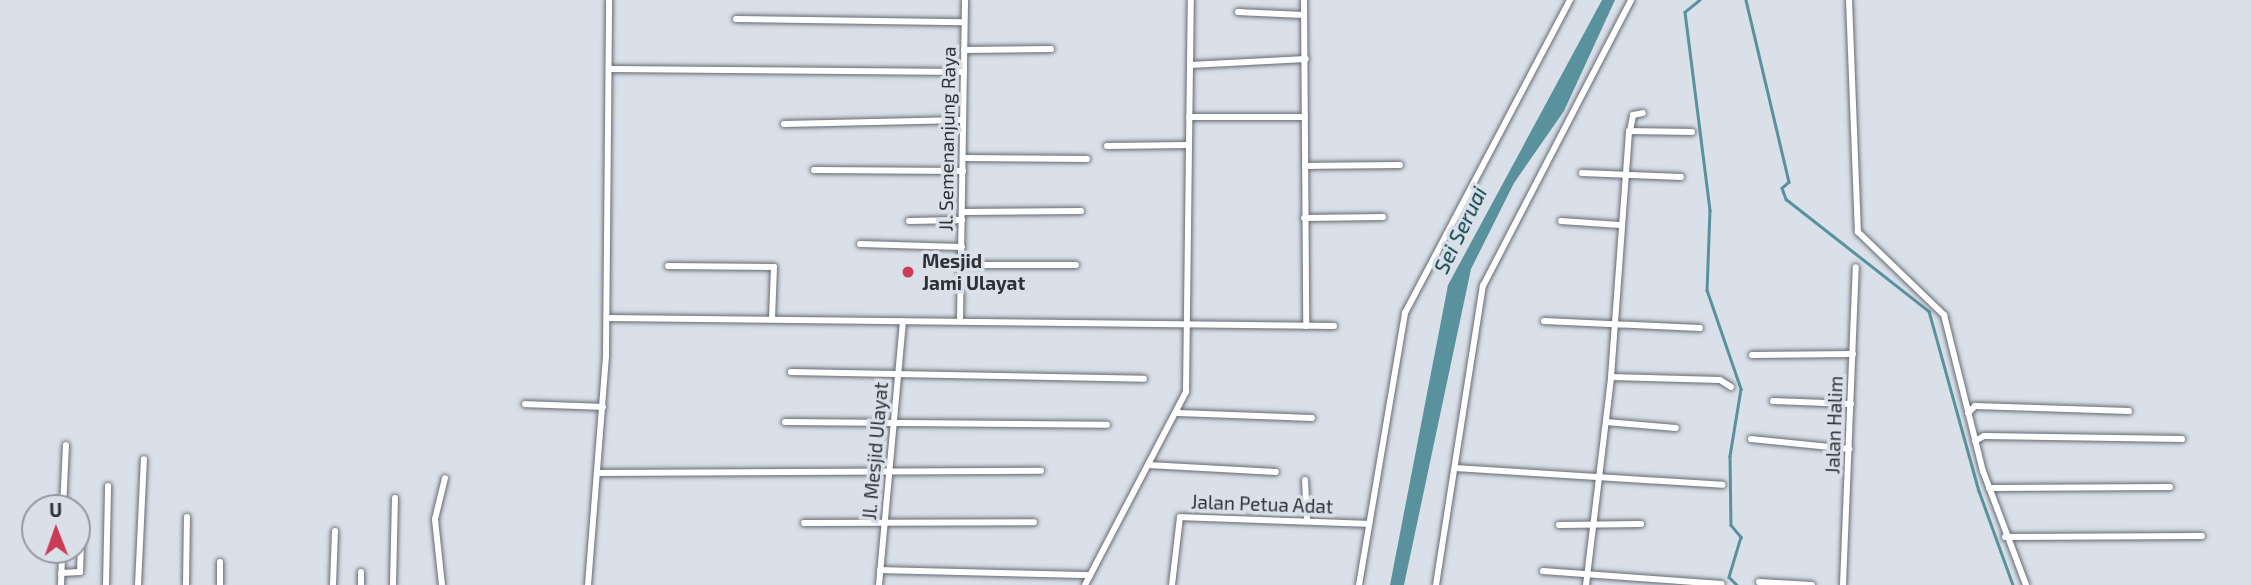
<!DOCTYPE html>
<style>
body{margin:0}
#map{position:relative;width:2251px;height:585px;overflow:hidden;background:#d9e0e9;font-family:"Exo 2",sans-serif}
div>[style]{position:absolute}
.water>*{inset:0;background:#59929d}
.stream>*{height:2.5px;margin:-1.25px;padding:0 1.25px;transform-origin:1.25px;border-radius:1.25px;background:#59929d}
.roads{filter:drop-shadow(0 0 2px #656a72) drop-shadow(0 0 2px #656a72)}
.street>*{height:6px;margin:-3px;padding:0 3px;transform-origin:3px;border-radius:3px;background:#fff}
.dots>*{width:19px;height:19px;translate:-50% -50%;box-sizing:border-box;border:4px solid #d9e0e9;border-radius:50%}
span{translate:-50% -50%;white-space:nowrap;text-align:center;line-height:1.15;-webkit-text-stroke:7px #d9e0e9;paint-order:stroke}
.street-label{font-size:19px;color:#2e3134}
.poi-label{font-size:19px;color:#2e3134;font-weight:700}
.left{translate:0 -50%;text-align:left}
.water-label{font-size:21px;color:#033c45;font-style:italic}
.north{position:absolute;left:21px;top:494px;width:70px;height:70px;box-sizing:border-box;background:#d9e0e9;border:2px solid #959aa1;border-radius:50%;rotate:359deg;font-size:19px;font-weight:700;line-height:28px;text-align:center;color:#2e3134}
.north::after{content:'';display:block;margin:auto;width:24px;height:32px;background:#cb3b56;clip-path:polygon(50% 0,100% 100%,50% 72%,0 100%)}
</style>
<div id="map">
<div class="water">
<i style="clip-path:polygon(1602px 0,1615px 0,1564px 111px,1514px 183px,1471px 269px,1404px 585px,1390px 585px,1448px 285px)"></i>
</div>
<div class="stream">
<i style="left:1700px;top:0;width:19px;rotate:141deg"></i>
<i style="left:1685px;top:12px;width:200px;rotate:82.8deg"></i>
<i style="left:1710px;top:210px;width:80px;rotate:92.1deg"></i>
<i style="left:1707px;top:290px;width:105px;rotate:71deg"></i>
<i style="left:1741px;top:389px;width:68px;rotate:99.3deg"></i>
<i style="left:1730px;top:456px;width:69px;rotate:89.2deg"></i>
<i style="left:1731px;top:525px;width:16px;rotate:50deg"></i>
<i style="left:1741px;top:537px;width:42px;rotate:106.7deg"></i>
<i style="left:1729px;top:577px;width:11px;rotate:45deg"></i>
<i style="left:1746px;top:0;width:187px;rotate:76.7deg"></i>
<i style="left:1789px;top:182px;width:9px;rotate:139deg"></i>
<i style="left:1782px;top:188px;width:12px;rotate:70deg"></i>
<i style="left:1786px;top:199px;width:182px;rotate:38.1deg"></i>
<i style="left:1929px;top:311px;width:187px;rotate:74.5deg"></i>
<i style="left:1979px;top:491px;width:100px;rotate:70.1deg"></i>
</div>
<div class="roads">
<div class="street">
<i style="left:1304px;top:0;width:326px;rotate:89.6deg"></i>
<i style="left:1849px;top:0;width:232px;rotate:87.8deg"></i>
<i style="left:1858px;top:232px;width:120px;rotate:44deg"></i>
<i style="left:1944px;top:315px;width:161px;rotate:76deg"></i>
<i style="left:1983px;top:471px;width:122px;rotate:69.3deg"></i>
<i style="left:1238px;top:12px;width:66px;rotate:2.6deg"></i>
<i style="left:736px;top:19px;width:228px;rotate:0.8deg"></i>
<i style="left:964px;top:50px;width:87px;rotate:-0.7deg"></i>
<i style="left:1190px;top:65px;width:116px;rotate:-3deg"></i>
<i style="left:610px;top:69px;width:354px;rotate:0.5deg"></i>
<i style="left:1189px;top:117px;width:116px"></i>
<i style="left:784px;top:124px;width:179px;rotate:-1.3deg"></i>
<i style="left:1630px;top:131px;width:16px;rotate:-79deg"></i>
<i style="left:1633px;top:115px;width:10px;rotate:-11deg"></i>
<i style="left:1107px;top:146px;width:81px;rotate:-0.7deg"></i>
<i style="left:963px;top:158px;width:124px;rotate:0.5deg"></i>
<i style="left:1305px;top:166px;width:95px;rotate:-0.6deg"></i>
<i style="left:814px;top:170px;width:149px;rotate:0.4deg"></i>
<i style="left:1582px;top:173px;width:99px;rotate:2.3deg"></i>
<i style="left:962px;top:212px;width:119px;rotate:-0.5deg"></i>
<i style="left:1304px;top:218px;width:79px;rotate:-0.7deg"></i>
<i style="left:909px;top:221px;width:53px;rotate:-1.1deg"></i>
<i style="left:1561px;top:221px;width:59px;rotate:3.9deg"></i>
<i style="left:860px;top:244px;width:102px;rotate:1.7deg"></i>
<i style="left:961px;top:265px;width:115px"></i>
<i style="left:668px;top:266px;width:106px;rotate:0.5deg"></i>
<i style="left:774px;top:267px;width:52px;rotate:92.2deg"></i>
<i style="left:607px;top:318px;width:727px;rotate:0.63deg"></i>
<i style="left:960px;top:320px;width:320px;rotate:-89.1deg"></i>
<i style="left:1544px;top:321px;width:156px;rotate:2.6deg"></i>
<i style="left:1752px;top:355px;width:101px;rotate:-0.6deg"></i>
<i style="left:791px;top:372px;width:353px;rotate:1.1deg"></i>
<i style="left:1611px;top:377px;width:109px;rotate:1.6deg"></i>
<i style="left:1720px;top:380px;width:13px;rotate:32deg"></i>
<i style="left:1773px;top:401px;width:78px;rotate:2.2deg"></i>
<i style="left:525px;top:404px;width:78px;rotate:2.2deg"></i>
<i style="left:1178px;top:413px;width:134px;rotate:2.1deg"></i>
<i style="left:1968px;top:413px;width:10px;rotate:-45deg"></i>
<i style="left:1975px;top:406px;width:154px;rotate:1.9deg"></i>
<i style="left:785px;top:422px;width:322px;rotate:0.5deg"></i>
<i style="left:1606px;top:422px;width:70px;rotate:4.9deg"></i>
<i style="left:1751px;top:439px;width:99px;rotate:5.8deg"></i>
<i style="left:1975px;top:441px;width:10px;rotate:-29deg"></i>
<i style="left:1984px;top:436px;width:198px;rotate:0.9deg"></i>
<i style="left:1148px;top:465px;width:128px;rotate:3.1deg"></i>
<i style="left:1455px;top:468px;width:268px;rotate:3.6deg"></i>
<i style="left:598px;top:473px;width:443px;rotate:-0.3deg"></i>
<i style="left:1305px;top:480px;width:40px;rotate:87.1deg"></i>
<i style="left:1989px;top:488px;width:181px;rotate:-0.3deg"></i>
<i style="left:63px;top:508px;width:63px;rotate:-87.3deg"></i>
<i style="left:804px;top:523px;width:230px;rotate:-0.2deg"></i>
<i style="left:1559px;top:525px;width:82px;rotate:-0.7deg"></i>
<i style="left:2005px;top:537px;width:197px;rotate:-0.3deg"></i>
<i style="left:880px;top:570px;width:210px;rotate:1.4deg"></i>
<i style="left:1543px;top:571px;width:179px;rotate:4.2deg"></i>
<i style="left:361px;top:572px;width:13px;rotate:90deg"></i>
<i style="left:61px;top:573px;width:19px;rotate:-3deg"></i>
<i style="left:80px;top:572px;width:33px;rotate:-88deg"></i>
<i style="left:1759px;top:582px;width:53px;rotate:3.2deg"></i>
<i style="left:61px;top:585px;width:35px;rotate:-88deg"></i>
<i style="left:106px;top:585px;width:99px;rotate:-88.8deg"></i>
<i style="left:138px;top:585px;width:126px;rotate:-87.3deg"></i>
<i style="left:186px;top:585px;width:68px;rotate:-89.2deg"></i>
<i style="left:220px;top:585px;width:23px;rotate:-90deg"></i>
<i style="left:333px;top:585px;width:54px;rotate:-87.9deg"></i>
<i style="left:393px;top:585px;width:87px;rotate:-88.7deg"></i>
<i style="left:442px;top:585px;width:66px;rotate:-96.1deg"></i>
<i style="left:435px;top:519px;width:42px;rotate:-76.3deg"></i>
<i style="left:588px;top:585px;width:231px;rotate:-85.5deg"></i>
<i style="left:606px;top:355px;width:355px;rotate:-89.5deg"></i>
<i style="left:879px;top:585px;width:265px;rotate:-84.8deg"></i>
<i style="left:1085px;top:585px;width:218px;rotate:-62.4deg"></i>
<i style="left:1186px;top:392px;width:392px;rotate:-89.3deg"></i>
<i style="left:1172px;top:585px;width:68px;rotate:-83.3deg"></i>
<i style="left:1180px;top:517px;width:189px;rotate:2.1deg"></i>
<i style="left:1359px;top:585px;width:276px;rotate:-80.4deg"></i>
<i style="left:1405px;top:313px;width:354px;rotate:-62.2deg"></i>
<i style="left:1436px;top:585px;width:303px;rotate:-81.1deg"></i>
<i style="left:1483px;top:286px;width:322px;rotate:-62.6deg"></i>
<i style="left:1586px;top:585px;width:209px;rotate:-83.1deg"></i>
<i style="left:1611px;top:377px;width:247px;rotate:-85.8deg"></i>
<i style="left:1629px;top:131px;width:63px;rotate:0.9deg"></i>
<i style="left:1843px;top:585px;width:318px;rotate:-87.7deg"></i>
</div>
</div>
<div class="dots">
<i style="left:908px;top:272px;background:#cb3b56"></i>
</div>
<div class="street-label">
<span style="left:947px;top:139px;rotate:-89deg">Jl. Semenanjung Raya</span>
<span style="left:1834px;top:425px;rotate:-88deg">Jalan Halim</span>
<span style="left:875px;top:451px;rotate:-85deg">Jl. Mesjid Ulayat</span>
<span style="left:1262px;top:504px;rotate:2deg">Jalan Petua Adat</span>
</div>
<div class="poi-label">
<span class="left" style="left:922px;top:272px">Mesjid<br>Jami Ulayat</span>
</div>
<div class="water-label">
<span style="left:1460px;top:230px;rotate:-64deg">Sei Seruai</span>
</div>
<div class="north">U</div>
</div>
